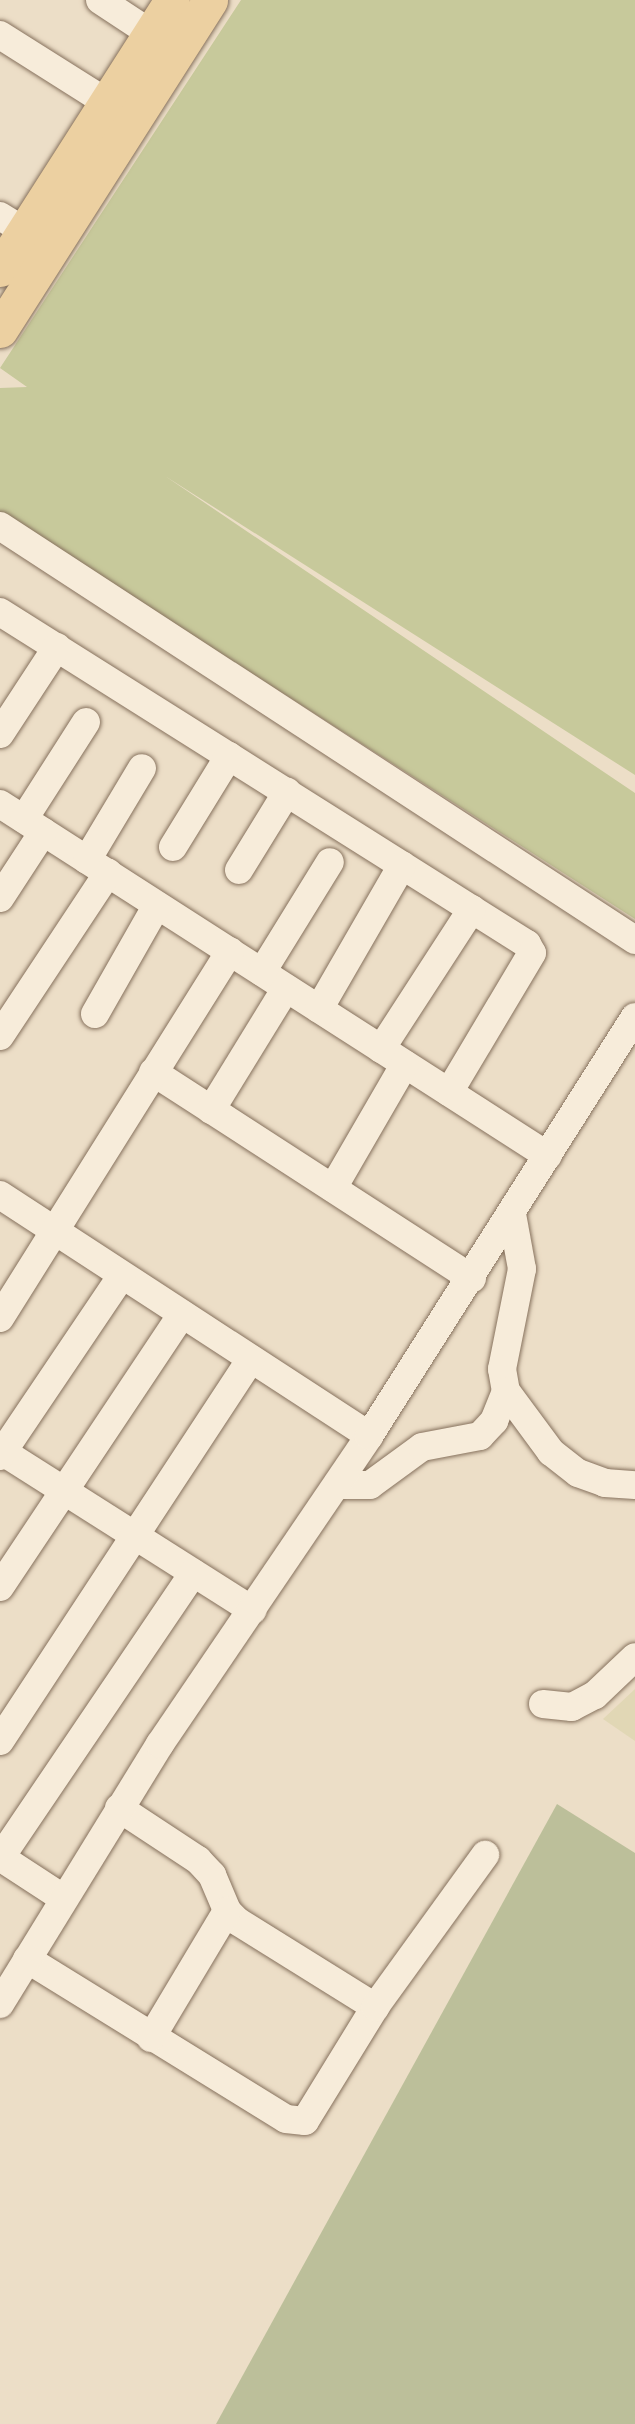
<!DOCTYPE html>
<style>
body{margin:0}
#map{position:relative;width:635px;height:2424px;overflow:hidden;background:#ecdec7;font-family:"IBM Plex Serif",serif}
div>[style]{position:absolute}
.farmland>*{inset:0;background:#e1d7b5}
.green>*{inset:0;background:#c7c99b}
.cemetery>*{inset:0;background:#bcbf9a}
.roads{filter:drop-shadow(0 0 2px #86715d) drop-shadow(0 0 2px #86715d)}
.minor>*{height:28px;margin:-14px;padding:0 14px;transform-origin:14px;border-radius:14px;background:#f7ecda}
.major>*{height:35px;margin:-17.5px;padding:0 17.5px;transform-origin:17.5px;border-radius:17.5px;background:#ecd0a1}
span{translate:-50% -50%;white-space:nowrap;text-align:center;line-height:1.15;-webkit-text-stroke:5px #f3e9d6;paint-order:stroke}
</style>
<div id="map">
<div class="farmland">
<i style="clip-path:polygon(635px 1689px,635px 1741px,603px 1719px)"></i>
</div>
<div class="green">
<i style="clip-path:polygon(241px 0,635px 0,635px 775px,165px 476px,635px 793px,635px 919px,0 512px,0 388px,27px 387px,0 368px)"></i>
</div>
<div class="cemetery">
<i style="clip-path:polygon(557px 1804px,635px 1853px,635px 2424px,216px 2424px)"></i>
</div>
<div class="roads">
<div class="minor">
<i style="left:100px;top:0;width:60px;rotate:33.4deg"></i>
<i style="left:0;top:35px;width:144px;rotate:32.3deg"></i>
<i style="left:0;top:216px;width:28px;rotate:32deg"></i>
<i style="left:0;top:526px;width:758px;rotate:33.1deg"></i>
<i style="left:0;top:612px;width:623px;rotate:32.21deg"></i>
<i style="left:527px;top:944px;width:10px;rotate:61deg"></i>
<i style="left:532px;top:953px;width:162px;rotate:120.8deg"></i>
<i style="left:0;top:734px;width:104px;rotate:-56.8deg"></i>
<i style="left:0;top:804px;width:651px;rotate:32.71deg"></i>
<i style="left:24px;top:819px;width:115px;rotate:-57.4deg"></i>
<i style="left:173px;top:847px;width:107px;rotate:-58.4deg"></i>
<i style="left:87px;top:860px;width:107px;rotate:-59.1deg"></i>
<i style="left:239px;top:870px;width:92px;rotate:-58.4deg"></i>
<i style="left:0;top:898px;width:79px;rotate:-56.9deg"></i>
<i style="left:262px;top:972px;width:129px;rotate:-58.3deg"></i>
<i style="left:319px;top:1009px;width:166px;rotate:-60deg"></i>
<i style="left:95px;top:1014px;width:125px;rotate:-60.4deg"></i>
<i style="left:0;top:1036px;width:196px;rotate:-56.5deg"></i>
<i style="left:381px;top:1049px;width:167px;rotate:-57deg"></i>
<i style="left:153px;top:1072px;width:380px;rotate:32.9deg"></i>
<i style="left:211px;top:1110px;width:143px;rotate:-58.4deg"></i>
<i style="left:333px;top:1188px;width:143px;rotate:-59.9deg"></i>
<i style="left:0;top:1195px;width:441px;rotate:33.1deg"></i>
<i style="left:512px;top:1214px;width:56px;rotate:79.7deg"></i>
<i style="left:522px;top:1269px;width:102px;rotate:101.3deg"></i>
<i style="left:502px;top:1369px;width:22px;rotate:80deg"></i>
<i style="left:506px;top:1391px;width:76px;rotate:53.6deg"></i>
<i style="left:551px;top:1452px;width:34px;rotate:38deg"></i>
<i style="left:578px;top:1473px;width:29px;rotate:20deg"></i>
<i style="left:605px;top:1483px;width:30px;rotate:4deg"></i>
<i style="left:0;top:1318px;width:433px;rotate:-57.9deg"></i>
<i style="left:0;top:1450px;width:299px;rotate:32.4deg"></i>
<i style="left:0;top:1456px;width:218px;rotate:-56deg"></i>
<i style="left:337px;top:1485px;width:33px"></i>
<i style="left:370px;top:1485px;width:64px;rotate:-36.2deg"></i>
<i style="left:422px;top:1447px;width:59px;rotate:-10.7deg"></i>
<i style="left:480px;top:1436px;width:21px;rotate:-47deg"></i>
<i style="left:494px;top:1421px;width:32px;rotate:-68deg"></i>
<i style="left:0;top:1587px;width:328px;rotate:-56.3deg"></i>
<i style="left:543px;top:1704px;width:29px;rotate:6deg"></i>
<i style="left:572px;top:1707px;width:26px;rotate:-28deg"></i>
<i style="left:595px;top:1695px;width:55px;rotate:-43.5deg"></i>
<i style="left:0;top:1741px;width:457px;rotate:-56.7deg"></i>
<i style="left:119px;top:1808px;width:95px;rotate:33.4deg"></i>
<i style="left:198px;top:1860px;width:21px;rotate:47deg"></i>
<i style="left:212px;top:1875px;width:39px;rotate:67deg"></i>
<i style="left:227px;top:1911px;width:14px;rotate:45deg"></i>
<i style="left:237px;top:1921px;width:163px;rotate:31.9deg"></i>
<i style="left:0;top:1857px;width:75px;rotate:33.1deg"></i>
<i style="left:1px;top:1857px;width:343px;rotate:-55.9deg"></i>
<i style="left:27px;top:1959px;width:304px;rotate:31.7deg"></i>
<i style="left:286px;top:2119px;width:19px;rotate:6deg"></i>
<i style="left:305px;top:2121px;width:134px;rotate:-58.4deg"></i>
<i style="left:375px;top:2007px;width:188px;rotate:-54.1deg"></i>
<i style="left:0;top:2004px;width:305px;rotate:-58.4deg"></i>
<i style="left:160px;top:1744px;width:372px;rotate:-55.8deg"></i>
<i style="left:369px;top:1436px;width:496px;rotate:-57.6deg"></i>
<i style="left:151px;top:2038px;width:148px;rotate:-59.1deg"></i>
</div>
<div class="major">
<i style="left:0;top:269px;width:319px;rotate:-57.4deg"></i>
<i style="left:0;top:330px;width:391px;rotate:-57.5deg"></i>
</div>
</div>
</div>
